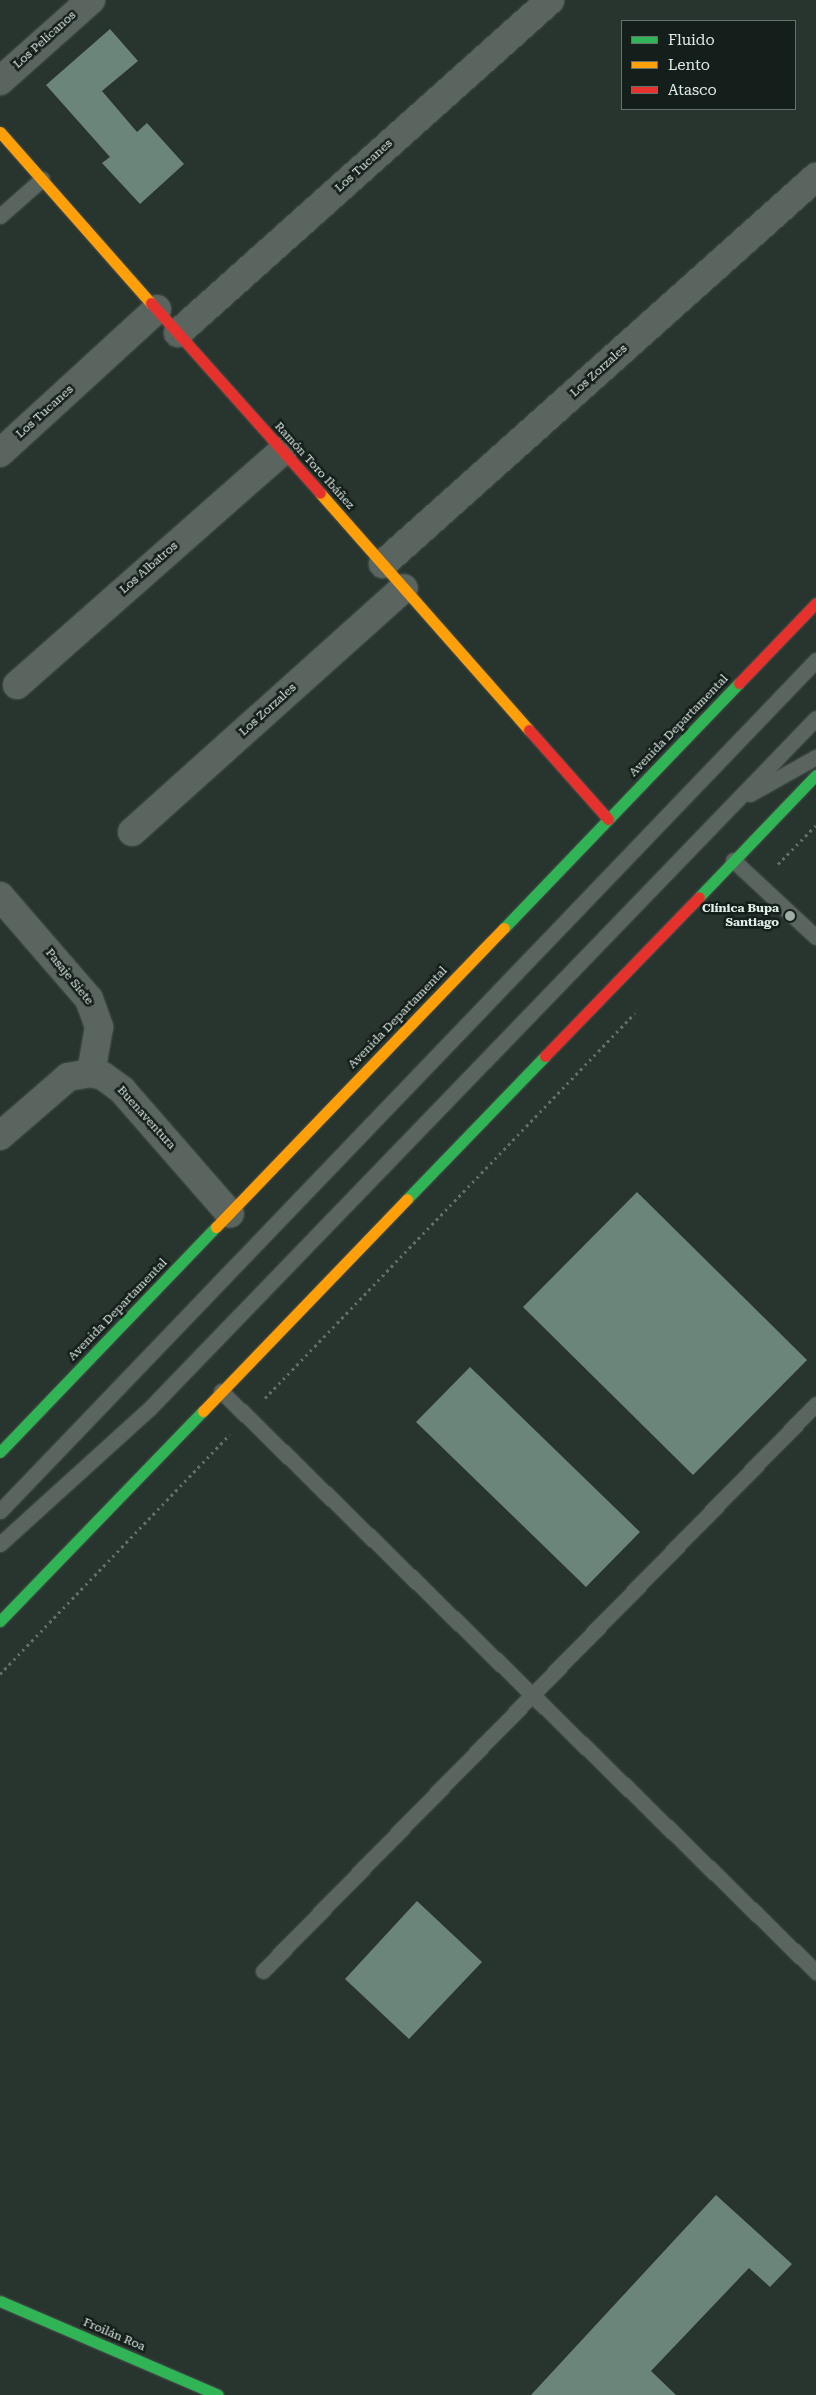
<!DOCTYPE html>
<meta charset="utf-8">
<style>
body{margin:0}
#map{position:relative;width:816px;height:2395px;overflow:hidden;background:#28342e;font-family:"Roboto Serif",serif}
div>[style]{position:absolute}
.building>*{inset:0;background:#6c857a}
.path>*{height:3px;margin-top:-1.5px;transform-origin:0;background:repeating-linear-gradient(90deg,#656e6a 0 2.5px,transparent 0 6.5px)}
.roads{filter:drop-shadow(0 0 1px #46514c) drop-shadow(0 0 1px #46514c)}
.lane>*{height:15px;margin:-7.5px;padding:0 7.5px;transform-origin:7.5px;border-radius:7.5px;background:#5b6560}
.street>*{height:28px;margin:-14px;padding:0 14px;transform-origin:14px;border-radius:14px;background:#5b6560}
.fast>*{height:11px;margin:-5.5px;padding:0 5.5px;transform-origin:5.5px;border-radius:5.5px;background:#30b455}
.slow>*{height:11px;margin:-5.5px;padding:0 5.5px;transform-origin:5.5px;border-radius:5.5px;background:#ff9f0a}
.jam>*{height:11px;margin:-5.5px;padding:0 5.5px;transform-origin:5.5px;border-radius:5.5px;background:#e5322d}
.dots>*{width:14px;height:14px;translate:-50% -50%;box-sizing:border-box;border:2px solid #141e1a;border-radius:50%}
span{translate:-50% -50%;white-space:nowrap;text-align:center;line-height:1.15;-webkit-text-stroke:5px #141e1a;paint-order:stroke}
.street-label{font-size:12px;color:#dfede6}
.poi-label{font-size:12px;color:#dfede6;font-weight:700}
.right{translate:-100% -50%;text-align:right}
.legend{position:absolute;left:621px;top:20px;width:175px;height:90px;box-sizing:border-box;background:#141e1a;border:1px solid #65716c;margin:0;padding:6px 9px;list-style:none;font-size:15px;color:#dfede6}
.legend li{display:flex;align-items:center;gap:10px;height:25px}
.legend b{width:25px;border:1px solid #65716c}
</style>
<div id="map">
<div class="building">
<i style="clip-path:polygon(110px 29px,138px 61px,102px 91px,137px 132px,147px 123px,184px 164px,140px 204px,102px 163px,110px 157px,46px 85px)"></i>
<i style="clip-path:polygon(637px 1192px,807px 1360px,693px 1475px,523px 1307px)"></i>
<i style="clip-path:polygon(470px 1367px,640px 1532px,586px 1587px,416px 1422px)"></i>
<i style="clip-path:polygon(417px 1901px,482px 1962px,409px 2039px,345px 1979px)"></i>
<i style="clip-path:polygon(716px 2195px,792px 2264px,770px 2287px,749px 2268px,651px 2371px,676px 2395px,531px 2395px)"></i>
</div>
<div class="path">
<i style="left:778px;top:864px;width:54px;rotate:-45.7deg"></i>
<i style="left:265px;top:1398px;width:534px;rotate:-46.14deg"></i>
<i style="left:0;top:1674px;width:332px;rotate:-46.2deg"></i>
</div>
<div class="roads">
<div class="lane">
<i style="left:0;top:216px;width:56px;rotate:-41.4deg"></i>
<i style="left:750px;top:794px;width:76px;rotate:-29.3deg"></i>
<i style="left:733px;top:860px;width:113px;rotate:42.9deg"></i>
<i style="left:221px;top:1391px;width:832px;rotate:44.32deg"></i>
<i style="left:0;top:1511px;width:1179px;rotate:-46.2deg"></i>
<i style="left:0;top:1544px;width:201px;rotate:-42.2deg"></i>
<i style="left:149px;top:1409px;width:960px;rotate:-46.01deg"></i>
<i style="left:263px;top:1971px;width:792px;rotate:-45.72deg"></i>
</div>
<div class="street">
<i style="left:0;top:81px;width:122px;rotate:-41.7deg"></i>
<i style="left:178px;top:333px;width:499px;rotate:-41.8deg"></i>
<i style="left:0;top:453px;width:213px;rotate:-42.5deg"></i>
<i style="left:383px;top:564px;width:581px;rotate:-41.79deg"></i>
<i style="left:17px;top:685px;width:354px;rotate:-41.4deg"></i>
<i style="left:132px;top:832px;width:365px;rotate:-41.9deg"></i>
<i style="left:0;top:896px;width:136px;rotate:49.2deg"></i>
<i style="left:89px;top:999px;width:30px;rotate:70deg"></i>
<i style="left:99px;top:1027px;width:47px;rotate:99.9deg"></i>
<i style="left:0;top:1136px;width:90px;rotate:-40.9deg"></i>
<i style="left:68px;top:1077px;width:23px;rotate:-10deg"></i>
<i style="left:91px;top:1073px;width:12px;rotate:14deg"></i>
<i style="left:103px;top:1076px;width:24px;rotate:36deg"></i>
<i style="left:122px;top:1090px;width:164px;rotate:48.9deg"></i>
</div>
<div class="fast">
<i style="left:699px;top:897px;width:169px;rotate:-46.2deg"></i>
<i style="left:504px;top:928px;width:339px;rotate:-46.2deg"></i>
<i style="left:407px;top:1199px;width:199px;rotate:-46deg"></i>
<i style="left:0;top:1452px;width:312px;rotate:-46.2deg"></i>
<i style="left:0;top:1621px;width:292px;rotate:-46deg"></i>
<i style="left:0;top:2301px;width:237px;rotate:23.3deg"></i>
</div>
<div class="slow">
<i style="left:0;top:132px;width:228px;rotate:48.6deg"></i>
<i style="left:320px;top:493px;width:316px;rotate:48.6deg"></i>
<i style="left:216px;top:1227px;width:415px;rotate:-46.1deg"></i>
<i style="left:203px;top:1411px;width:294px;rotate:-46.1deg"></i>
</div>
<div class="jam">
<i style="left:151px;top:303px;width:254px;rotate:48.3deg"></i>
<i style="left:739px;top:683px;width:111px;rotate:-46.1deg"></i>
<i style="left:529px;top:730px;width:119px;rotate:48.4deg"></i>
<i style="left:545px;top:1056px;width:221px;rotate:-45.9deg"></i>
</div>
</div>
<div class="dots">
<i style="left:790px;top:916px;background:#9faca6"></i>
</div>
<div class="street-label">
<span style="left:45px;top:40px;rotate:-42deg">Los Pelícanos</span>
<span style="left:364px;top:166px;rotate:-42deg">Los Tucanes</span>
<span style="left:599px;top:371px;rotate:-42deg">Los Zorzales</span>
<span style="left:45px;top:412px;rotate:-42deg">Los Tucanes</span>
<span style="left:314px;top:466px;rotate:48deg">Ramón Toro Ibáñez</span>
<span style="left:149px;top:568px;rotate:-41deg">Los Albatros</span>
<span style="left:268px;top:710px;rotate:-42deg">Los Zorzales</span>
<span style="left:679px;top:726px;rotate:-46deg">Avenida Departamental</span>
<span style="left:69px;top:977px;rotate:51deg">Pasaje Siete</span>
<span style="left:398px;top:1018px;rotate:-46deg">Avenida Departamental</span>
<span style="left:146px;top:1118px;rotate:48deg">Buenaventura</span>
<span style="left:118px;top:1310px;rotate:-46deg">Avenida Departamental</span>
<span style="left:114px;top:2335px;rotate:23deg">Froilán Roa</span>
</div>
<div class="poi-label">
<span class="right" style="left:779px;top:916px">Clínica Bupa<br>Santiago</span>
</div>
<ul class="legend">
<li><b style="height:6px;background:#30b455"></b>Fluido</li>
<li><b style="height:6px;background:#ff9f0a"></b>Lento</li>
<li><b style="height:6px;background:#e5322d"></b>Atasco</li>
</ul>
</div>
